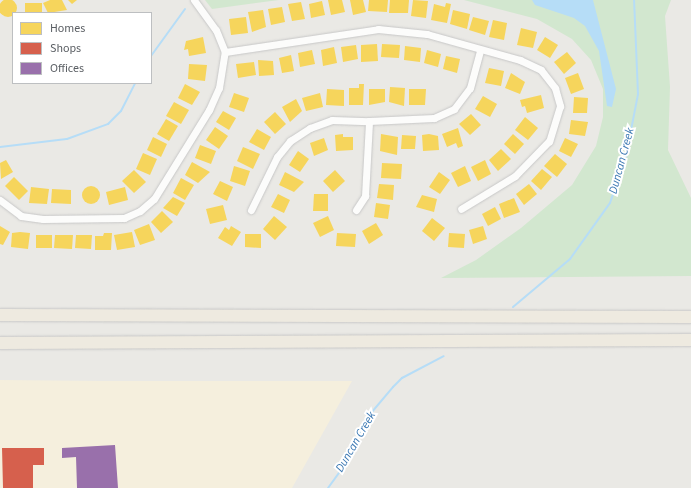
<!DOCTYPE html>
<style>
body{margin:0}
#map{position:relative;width:691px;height:488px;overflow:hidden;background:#eae9e5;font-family:"Source Sans 3",sans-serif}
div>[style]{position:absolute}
.commercial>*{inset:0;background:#f5efdd}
.green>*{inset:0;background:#d2e7cf}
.water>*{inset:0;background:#b6ddf7}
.homes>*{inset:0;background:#f6d55c}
.round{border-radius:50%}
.shops>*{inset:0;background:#d6604d}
.offices>*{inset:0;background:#9970ab}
.stream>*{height:2px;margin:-1px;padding:0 1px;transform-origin:1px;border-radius:1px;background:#b6ddf7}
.roads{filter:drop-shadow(0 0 1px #c7c7c7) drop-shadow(0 0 1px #c7c7c7)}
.minor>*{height:7px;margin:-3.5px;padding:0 3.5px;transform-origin:3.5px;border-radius:3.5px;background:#fcfcfb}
.motorway>*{height:12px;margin:-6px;padding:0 6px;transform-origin:6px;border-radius:6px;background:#eeeae0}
span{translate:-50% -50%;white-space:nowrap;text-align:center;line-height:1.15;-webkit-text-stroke:4px #fff;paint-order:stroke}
.water-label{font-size:12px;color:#3b78b3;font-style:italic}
.legend{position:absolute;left:12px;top:12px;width:140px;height:72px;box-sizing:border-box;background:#fff;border:1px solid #bdbfc1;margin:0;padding:5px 7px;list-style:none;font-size:12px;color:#5a5e63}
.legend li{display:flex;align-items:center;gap:8px;height:20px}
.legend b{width:20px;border:1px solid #bdbfc1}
</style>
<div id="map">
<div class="commercial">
<i style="clip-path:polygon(0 380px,101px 381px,352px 381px,292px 488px,0 488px)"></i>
</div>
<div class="green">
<i style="clip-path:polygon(205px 0,279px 0,212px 9px)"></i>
<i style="clip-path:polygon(464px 0,671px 0,665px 16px,670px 87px,668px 150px,691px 198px,691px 276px,441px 278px,476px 260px,521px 228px,572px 185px,596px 146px,603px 117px,603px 89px,591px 60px,572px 39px,537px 19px)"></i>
</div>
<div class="water">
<i style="clip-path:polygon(532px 0,593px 0,616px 89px,612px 107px,607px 106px,599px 51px,585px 26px,574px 18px,535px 5px)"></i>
</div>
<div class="homes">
<i class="round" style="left:-1px;top:-1px;width:18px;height:18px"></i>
<i style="clip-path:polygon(50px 0,62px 0,67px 10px,48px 13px,43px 3px)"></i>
<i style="clip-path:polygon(68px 0,77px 0,72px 4px)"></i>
<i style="clip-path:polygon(328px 0,342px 0,345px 12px,331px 15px)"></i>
<i style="clip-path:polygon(350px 0,363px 0,366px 12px,353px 15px)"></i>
<i style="clip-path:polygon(369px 0,388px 0,387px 12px,368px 11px)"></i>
<i style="clip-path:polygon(390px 0,409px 0,408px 13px,389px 13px)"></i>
<i style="clip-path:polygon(413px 0,428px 1px,426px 18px,411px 16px)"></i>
<i style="clip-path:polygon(322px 1px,325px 15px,311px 18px,309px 4px)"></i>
<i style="clip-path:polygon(301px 2px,305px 19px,292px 21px,288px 4px)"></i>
<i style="clip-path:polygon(25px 3px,42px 3px,42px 13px,25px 13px)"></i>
<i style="clip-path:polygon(446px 3px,451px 4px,447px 23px,431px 20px,434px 4px,445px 7px)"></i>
<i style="clip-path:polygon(282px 7px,285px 22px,271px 25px,268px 9px)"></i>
<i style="clip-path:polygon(263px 10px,266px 27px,252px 32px,248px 12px)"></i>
<i style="clip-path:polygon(453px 10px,470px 14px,467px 29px,450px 24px)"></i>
<i style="clip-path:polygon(246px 17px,248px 33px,231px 35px,229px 19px)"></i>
<i style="clip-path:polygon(473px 17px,489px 21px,485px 35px,469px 30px)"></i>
<i style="clip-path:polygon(493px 20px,507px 23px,504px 40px,489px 37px)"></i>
<i style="clip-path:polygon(521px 28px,537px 32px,533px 48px,517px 45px)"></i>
<i style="clip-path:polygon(203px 37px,206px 53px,189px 56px,188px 49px,184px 50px,186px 41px)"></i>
<i style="clip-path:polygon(545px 37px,558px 45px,550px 58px,537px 50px)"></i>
<i style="clip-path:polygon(377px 44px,378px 61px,361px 62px,361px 45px)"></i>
<i style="clip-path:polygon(382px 44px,400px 45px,399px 58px,381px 57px)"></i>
<i style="clip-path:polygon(356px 45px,358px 59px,343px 62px,341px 47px)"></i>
<i style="clip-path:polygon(405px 46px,421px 48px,420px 62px,404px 60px)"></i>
<i style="clip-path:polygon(334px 47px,337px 63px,323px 66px,321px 50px)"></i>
<i style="clip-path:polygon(312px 50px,315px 64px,300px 67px,298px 53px)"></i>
<i style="clip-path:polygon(427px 50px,441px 54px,438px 67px,424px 63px)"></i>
<i style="clip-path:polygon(567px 52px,576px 63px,564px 74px,554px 62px)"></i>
<i style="clip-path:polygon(291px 55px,294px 71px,282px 73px,279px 58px)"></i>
<i style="clip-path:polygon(446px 56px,460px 59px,457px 73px,443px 69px)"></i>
<i style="clip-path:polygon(258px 60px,273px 61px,274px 75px,259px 76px)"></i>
<i style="clip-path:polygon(254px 62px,256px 75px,238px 78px,236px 64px)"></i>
<i style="clip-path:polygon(189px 64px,207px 65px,205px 81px,188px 79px)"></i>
<i style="clip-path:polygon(489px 68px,504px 71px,501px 86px,485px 83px)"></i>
<i style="clip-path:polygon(511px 73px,525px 82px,520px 94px,505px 88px)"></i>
<i style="clip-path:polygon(578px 73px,584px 89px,571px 94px,565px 78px)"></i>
<i style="clip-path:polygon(185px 84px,200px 92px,192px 105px,178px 98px)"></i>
<i style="clip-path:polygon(359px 84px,364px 84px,363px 105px,349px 105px,349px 88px,359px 88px)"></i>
<i style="clip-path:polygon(390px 87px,405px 88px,404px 106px,389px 102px)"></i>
<i style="clip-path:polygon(327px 89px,344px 90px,344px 106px,326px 105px)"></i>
<i style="clip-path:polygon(369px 89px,385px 89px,385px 102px,369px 105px)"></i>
<i style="clip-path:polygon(409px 89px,426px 89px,425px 105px,409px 105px)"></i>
<i style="clip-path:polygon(234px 93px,249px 98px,244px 112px,229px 107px)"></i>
<i style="clip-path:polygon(320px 93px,323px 107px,306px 111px,302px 98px)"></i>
<i style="clip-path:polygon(541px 95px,544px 108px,527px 113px,525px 106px,522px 107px,520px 100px)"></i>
<i style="clip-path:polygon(483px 96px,497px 104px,490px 117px,475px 109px)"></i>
<i style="clip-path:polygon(574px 97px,588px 98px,587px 113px,573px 113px)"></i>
<i style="clip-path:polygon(296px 99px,302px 111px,290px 122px,282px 107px)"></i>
<i style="clip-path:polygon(174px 102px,189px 110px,181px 124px,166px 116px)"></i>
<i style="clip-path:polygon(223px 111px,236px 118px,229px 130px,216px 122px)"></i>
<i style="clip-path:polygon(275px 112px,286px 124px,275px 134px,264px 122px)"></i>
<i style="clip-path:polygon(471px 114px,481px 125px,470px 135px,459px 124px)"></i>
<i style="clip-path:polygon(525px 117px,538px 128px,528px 140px,515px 130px)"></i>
<i style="clip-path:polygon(166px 119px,178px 126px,169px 141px,157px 134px)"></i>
<i style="clip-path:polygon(571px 120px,588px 122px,585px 136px,569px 134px)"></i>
<i style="clip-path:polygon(215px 127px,228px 136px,219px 149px,206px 140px)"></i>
<i style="clip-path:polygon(458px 128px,463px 146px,458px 148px,456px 143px,447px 147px,442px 134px)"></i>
<i style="clip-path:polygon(257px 129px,271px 137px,264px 150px,249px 142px)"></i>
<i style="clip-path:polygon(343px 134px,343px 137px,353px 137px,353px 150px,336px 151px,335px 135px)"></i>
<i style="clip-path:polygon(381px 134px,398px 137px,397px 155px,380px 151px)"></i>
<i style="clip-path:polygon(429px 134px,438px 136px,439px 150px,423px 151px,422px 135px)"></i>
<i style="clip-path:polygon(513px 134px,524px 144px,515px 154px,504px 144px)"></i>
<i style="clip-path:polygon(402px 135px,416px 136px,415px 149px,401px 149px)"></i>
<i style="clip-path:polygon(153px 137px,167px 144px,161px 157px,147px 150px)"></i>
<i style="clip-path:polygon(324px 138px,328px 150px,314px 156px,310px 143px)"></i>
<i style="clip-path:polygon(565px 138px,578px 144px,571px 157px,559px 151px)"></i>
<i style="clip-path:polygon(200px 145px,216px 151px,211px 164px,195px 158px)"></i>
<i style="clip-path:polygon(243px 147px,260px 154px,253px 169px,237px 161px)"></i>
<i style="clip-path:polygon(501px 149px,511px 159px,498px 171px,489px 160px)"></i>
<i style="clip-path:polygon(298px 151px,309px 159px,300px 172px,289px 165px)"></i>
<i style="clip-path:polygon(143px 153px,157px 159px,150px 175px,136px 169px)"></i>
<i style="clip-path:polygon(555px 154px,567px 164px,557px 177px,544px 166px)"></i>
<i style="clip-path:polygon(6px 160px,13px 172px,1px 179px,0 163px)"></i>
<i style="clip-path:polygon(485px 160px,491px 174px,478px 181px,471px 167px)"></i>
<i style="clip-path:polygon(192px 162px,210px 172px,198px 183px,185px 175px)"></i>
<i style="clip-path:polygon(382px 163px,402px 164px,401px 179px,381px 178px)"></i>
<i style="clip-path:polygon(234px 166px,250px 171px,245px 186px,230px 181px)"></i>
<i style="clip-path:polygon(465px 166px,471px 181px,458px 187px,451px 173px)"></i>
<i style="clip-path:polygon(542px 169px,552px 177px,541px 190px,531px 181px)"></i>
<i style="clip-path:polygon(134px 170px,146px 182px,134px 193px,122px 181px)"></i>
<i style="clip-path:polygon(335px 170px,345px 181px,333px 192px,323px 181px)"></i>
<i style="clip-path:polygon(285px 172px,304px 182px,294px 192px,279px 185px)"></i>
<i style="clip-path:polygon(439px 172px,450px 180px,440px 194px,429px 187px)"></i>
<i style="clip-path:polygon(14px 177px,28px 191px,19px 200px,5px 186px)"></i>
<i style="clip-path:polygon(181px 178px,194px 185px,185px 200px,173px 193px)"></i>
<i style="clip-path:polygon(220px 181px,233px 187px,227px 201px,213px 194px)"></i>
<i style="clip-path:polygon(379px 184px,394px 185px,393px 200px,377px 198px)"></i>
<i style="clip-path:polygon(529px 184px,537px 194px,524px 205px,516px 194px)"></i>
<i class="round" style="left:82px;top:186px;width:18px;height:18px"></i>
<i style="clip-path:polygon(31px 187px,49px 189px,47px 204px,29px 203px)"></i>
<i style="clip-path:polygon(125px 187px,128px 200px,109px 205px,106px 192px)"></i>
<i style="clip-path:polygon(52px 189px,71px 190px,71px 204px,51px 203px)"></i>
<i style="clip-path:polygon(278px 194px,290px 200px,284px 213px,271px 207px)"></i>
<i style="clip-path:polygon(314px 194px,328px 194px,328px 211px,313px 211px)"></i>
<i style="clip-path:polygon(422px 195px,437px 199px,434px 212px,416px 207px)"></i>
<i style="clip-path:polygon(173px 197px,185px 203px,177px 216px,163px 208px)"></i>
<i style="clip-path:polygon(514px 198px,520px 212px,504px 218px,499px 204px)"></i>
<i style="clip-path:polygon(376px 203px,390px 205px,388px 219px,374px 217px)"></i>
<i style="clip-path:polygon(223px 205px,227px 220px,210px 224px,206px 209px)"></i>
<i style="clip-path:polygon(495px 207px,501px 219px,488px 226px,482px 214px)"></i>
<i style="clip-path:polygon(162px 211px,173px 222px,161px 233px,151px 222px)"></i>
<i style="clip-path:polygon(274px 216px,287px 227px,275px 240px,263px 229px)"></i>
<i style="clip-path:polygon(328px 216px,334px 230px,320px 237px,313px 223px)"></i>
<i style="clip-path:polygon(432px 218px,445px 228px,434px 241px,422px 231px)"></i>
<i style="clip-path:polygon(376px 223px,383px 235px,369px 244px,362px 231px)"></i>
<i style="clip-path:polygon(149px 224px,155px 240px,140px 245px,134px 230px)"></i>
<i style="clip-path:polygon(0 226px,10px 232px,3px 245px,0 244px)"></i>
<i style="clip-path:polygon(231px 226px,241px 232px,232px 246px,218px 238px,225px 227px,229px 230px)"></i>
<i style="clip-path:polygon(483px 226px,487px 239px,473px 244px,469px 230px)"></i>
<i style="clip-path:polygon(20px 232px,30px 233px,28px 249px,11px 247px,12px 233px)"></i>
<i style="clip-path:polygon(132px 232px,135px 247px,117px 250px,114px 235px)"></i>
<i style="clip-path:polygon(104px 233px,112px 233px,111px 250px,95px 250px,95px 236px,103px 236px)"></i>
<i style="clip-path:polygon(337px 233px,356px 234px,355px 247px,336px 246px)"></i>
<i style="clip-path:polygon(449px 233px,465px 234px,464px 248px,448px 247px)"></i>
<i style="clip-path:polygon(245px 234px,261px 234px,261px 248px,245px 247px)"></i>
<i style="clip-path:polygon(36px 235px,52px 235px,52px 248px,36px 248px)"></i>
<i style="clip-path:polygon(55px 235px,73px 235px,72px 249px,54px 248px)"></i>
<i style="clip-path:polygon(76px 235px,92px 235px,91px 249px,75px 248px)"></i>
</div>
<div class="shops">
<i style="clip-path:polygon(2px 448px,44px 448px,44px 465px,33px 465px,33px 488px,3px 488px)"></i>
</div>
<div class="offices">
<i style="clip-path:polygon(115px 445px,118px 488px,77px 488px,76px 457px,62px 458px,62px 448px)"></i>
</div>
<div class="stream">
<i style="left:151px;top:56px;width:58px;rotate:-54.1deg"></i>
<i style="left:0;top:147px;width:67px;rotate:-6.8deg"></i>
<i style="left:67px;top:139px;width:44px;rotate:-20.1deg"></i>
<i style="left:108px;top:124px;width:18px;rotate:-45deg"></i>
<i style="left:121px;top:111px;width:31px;rotate:-63deg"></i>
<i style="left:513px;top:307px;width:75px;rotate:-40.1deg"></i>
<i style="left:570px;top:259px;width:69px;rotate:-54.5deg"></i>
<i style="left:610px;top:203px;width:50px;rotate:-71.2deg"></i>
<i style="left:626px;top:156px;width:63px;rotate:-79deg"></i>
<i style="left:638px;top:94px;width:94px;rotate:-92.4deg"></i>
<i style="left:328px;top:488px;width:27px;rotate:-54deg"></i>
<i style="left:344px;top:466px;width:52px;rotate:-64.9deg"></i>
<i style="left:366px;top:419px;width:42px;rotate:-49.8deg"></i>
<i style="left:393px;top:387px;width:13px;rotate:-45deg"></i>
<i style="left:402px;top:378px;width:47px;rotate:-27.6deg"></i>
</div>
<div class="roads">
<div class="minor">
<i style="left:194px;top:0;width:37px;rotate:54deg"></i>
<i style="left:216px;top:30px;width:24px;rotate:68deg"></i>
<i style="left:225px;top:52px;width:155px;rotate:-8.5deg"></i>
<i style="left:378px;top:29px;width:49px;rotate:5.8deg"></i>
<i style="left:427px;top:34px;width:97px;rotate:15.6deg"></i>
<i style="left:520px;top:60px;width:23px;rotate:25deg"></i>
<i style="left:541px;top:70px;width:23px;rotate:52deg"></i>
<i style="left:555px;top:88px;width:19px;rotate:74deg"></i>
<i style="left:560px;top:106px;width:37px;rotate:107deg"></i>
<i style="left:549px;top:141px;width:49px;rotate:134.2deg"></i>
<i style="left:515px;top:176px;width:63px;rotate:148.6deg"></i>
<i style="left:0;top:200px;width:26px;rotate:37deg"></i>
<i style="left:21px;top:216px;width:22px;rotate:8deg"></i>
<i style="left:43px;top:219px;width:81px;rotate:-0.7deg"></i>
<i style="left:124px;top:218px;width:17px;rotate:-24deg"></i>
<i style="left:140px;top:211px;width:18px;rotate:-41deg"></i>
<i style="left:154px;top:199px;width:105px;rotate:-58.3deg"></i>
<i style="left:209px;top:110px;width:24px;rotate:-66deg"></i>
<i style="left:219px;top:88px;width:36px;rotate:-81deg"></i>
<i style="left:251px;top:210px;width:59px;rotate:-63.9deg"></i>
<i style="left:277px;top:157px;width:21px;rotate:-51deg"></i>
<i style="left:290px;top:141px;width:24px;rotate:-33deg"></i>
<i style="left:310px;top:128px;width:23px;rotate:-20deg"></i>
<i style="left:332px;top:120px;width:37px;rotate:2deg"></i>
<i style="left:356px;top:210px;width:17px;rotate:-57deg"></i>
<i style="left:365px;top:196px;width:75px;rotate:-86.9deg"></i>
<i style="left:369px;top:121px;width:65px;rotate:-2.6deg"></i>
<i style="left:434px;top:118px;width:22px;rotate:-24deg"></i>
<i style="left:454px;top:109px;width:26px;rotate:-53deg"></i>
<i style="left:470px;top:88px;width:38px;rotate:-75deg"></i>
</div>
<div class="motorway">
<i style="left:0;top:315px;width:691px;rotate:0.17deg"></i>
<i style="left:0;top:343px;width:691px;rotate:-0.25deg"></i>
</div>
</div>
<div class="water-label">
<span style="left:622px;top:161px;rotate:-75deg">Duncan Creek</span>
<span style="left:356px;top:442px;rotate:-60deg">Duncan Creek</span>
</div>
<ul class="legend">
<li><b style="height:11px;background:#f6d55c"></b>Homes</li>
<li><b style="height:11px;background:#d6604d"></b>Shops</li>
<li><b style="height:11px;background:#9970ab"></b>Offices</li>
</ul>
</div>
